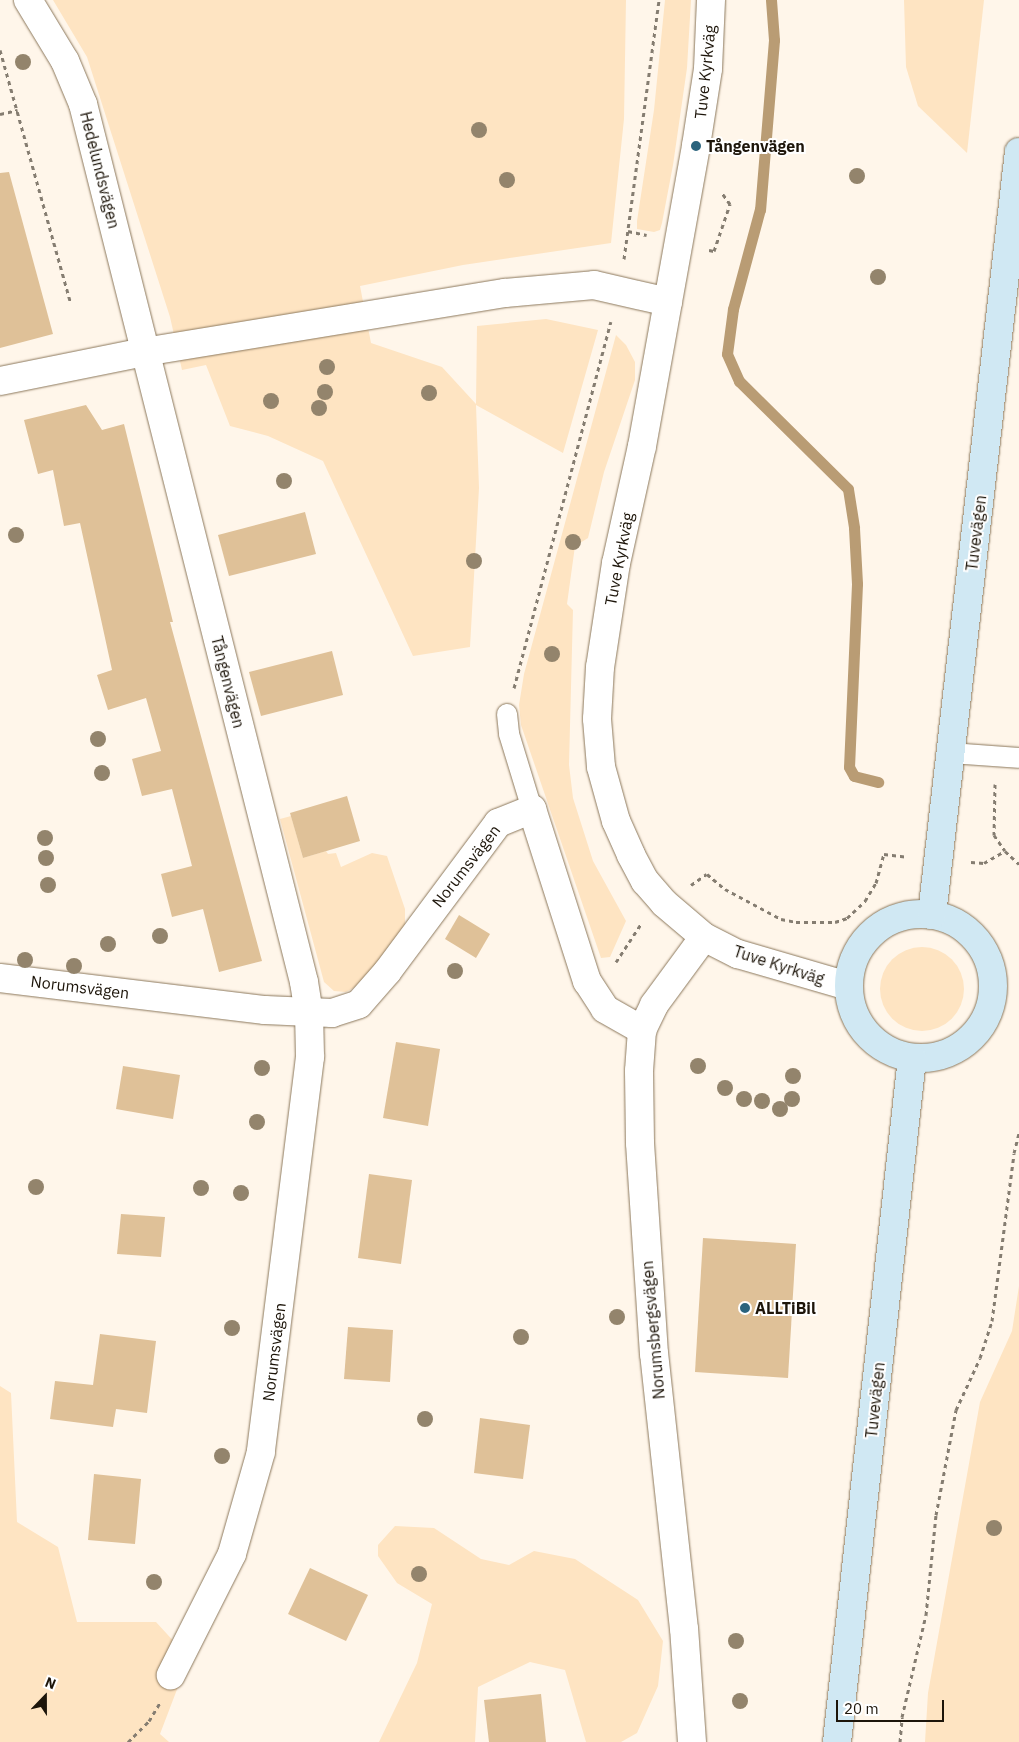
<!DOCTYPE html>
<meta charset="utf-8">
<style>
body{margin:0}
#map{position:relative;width:1019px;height:1742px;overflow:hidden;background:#fff6ea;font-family:"IBM Plex Sans",sans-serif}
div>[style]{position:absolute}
.green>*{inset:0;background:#fee4c2}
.round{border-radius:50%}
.stream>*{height:11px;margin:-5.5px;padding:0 5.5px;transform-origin:5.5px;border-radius:5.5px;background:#b99c74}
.building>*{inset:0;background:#dfc198}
.path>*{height:3px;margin-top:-1.5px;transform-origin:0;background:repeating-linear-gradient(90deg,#857d71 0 4px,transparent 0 8px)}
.roads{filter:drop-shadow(0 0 1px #8c785c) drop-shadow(0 0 1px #8c785c)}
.service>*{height:20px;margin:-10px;padding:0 10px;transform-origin:10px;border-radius:10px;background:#fff}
.minor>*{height:28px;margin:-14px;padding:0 14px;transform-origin:14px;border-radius:14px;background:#fff}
.tertiary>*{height:28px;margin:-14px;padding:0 14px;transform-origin:14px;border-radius:14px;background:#fff}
.secondary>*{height:28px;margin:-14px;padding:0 14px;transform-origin:14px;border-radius:14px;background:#d0e8f3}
.secondary>.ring{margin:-14px;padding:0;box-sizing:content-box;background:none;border:28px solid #d0e8f3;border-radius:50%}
.trees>*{width:16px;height:16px;margin:-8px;border-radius:50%;background:#93846c}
.dots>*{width:14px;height:14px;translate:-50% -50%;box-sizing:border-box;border:2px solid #fff;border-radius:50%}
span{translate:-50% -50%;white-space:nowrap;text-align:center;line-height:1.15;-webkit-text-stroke:4px #fff;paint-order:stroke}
.street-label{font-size:16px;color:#1d150a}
.poi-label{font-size:16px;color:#1d150a;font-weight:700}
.left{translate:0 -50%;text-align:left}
.north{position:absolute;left:20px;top:1672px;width:50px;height:50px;-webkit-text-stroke:4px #fff;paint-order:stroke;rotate:22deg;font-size:14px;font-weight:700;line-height:20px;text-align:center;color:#1d150a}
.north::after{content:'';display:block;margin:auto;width:18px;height:22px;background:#1d150a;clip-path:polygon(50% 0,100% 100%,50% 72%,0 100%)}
.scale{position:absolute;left:836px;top:1700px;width:108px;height:22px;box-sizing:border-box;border:2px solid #1d150a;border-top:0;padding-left:6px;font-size:15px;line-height:18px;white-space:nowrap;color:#1d150a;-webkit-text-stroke:4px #fff;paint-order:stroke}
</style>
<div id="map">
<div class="green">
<i style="clip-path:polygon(53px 0,626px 0,624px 119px,611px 243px,463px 265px,360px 286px,371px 343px,442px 367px,476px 404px,477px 326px,546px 319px,598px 330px,563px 453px,476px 405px,479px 488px,470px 647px,413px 656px,323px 461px,268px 436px,230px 426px,206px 365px,182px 370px,170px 317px,87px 57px)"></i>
<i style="clip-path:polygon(665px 0,691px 0,687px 68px,673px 165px,662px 223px,660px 230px,654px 232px,637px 229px,637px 221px,654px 110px)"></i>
<i style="clip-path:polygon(904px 0,984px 0,967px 153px,918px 106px,906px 67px)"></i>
<i style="clip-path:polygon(616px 335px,626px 345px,635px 362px,635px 380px,604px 472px,588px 538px,575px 546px,567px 604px,573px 610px,569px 765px,573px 798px,593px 861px,626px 921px,610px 957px,601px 958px,521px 725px,519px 705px,524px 674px)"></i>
<i style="clip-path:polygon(291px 816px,303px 858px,326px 851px,328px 854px,336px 853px,341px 867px,372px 853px,387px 856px,405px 909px,405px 931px,357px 986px,346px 992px,334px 991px,324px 982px,280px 819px)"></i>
<i class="round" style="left:880px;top:947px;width:84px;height:84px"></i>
<i style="clip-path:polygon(1019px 1286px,1019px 1742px,925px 1742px,928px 1693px,980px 1402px,1012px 1331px)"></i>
<i style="clip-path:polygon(0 1386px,11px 1393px,17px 1522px,58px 1547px,77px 1622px,156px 1622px,189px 1658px,160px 1734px,169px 1742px,0 1742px)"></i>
<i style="clip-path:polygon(395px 1526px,434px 1528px,481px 1559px,509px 1565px,534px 1551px,575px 1559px,638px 1600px,663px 1641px,658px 1686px,637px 1733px,621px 1742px,586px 1742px,565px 1670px,530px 1662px,478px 1687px,475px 1742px,379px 1742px,417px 1663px,432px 1604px,397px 1583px,378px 1556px,378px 1545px)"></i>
</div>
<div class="stream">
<i style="left:771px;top:0;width:40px;rotate:85.7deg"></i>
<i style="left:774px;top:40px;width:170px;rotate:94.7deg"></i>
<i style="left:760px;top:209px;width:104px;rotate:105.1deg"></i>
<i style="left:733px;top:309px;width:45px;rotate:97.6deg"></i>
<i style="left:727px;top:354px;width:30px;rotate:66deg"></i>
<i style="left:739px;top:381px;width:153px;rotate:44.7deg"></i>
<i style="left:848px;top:489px;width:39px;rotate:81deg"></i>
<i style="left:854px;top:528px;width:56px;rotate:86.9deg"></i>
<i style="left:857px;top:584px;width:183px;rotate:92.5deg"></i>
<i style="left:849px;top:767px;width:10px;rotate:61deg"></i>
<i style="left:854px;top:776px;width:25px;rotate:14deg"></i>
</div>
<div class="building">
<i style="clip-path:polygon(9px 172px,53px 334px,0 348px,0 173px)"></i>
<i style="clip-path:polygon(86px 405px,102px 430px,124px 424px,173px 622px,170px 622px,262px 961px,219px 972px,203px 909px,172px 917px,161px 874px,192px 866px,172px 789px,142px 796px,132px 759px,161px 751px,146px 698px,108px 710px,97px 675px,112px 670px,80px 523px,64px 526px,53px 470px,38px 474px,24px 420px)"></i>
<i style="clip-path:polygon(305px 512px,316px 554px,229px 576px,218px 535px)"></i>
<i style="clip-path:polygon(332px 651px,343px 695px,261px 716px,249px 672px)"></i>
<i style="clip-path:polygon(347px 796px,360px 841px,303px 858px,290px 813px)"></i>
<i style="clip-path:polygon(459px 915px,490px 934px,476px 958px,445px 939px)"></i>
<i style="clip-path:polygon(396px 1042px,440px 1049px,428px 1126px,383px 1118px)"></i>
<i style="clip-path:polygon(123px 1066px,180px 1075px,173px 1119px,116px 1109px)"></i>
<i style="clip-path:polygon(369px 1174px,412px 1180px,401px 1264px,358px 1258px)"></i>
<i style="clip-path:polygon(121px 1214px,165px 1217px,161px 1257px,117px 1254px)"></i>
<i style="clip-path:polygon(703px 1238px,796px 1244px,788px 1378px,695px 1372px)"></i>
<i style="clip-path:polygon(348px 1327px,393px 1330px,390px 1382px,344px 1379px)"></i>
<i style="clip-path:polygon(100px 1334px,156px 1341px,147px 1413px,116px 1409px,113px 1427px,50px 1419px,55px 1381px,93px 1385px)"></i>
<i style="clip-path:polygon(480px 1418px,530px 1425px,523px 1479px,474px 1473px)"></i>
<i style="clip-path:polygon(94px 1474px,141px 1479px,135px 1544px,88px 1540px)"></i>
<i style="clip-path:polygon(310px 1568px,368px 1595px,346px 1641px,288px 1614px)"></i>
<i style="clip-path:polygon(541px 1694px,546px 1742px,489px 1742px,484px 1700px)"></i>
</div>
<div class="path">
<i style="left:0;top:50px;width:261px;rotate:74.4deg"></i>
<i style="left:0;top:114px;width:18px;rotate:-13deg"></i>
<i style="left:628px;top:231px;width:19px;rotate:12deg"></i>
<i style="left:709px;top:250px;width:5px;rotate:11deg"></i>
<i style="left:714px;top:251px;width:50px;rotate:-71.2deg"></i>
<i style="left:730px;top:204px;width:14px;rotate:-126deg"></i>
<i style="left:624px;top:259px;width:261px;rotate:-82.3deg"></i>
<i style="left:514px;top:688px;width:379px;rotate:-75.2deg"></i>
<i style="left:995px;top:784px;width:51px;rotate:91.1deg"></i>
<i style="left:994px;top:835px;width:19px;rotate:55deg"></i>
<i style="left:1005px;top:851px;width:19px;rotate:43deg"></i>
<i style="left:971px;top:862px;width:13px;rotate:4deg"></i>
<i style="left:984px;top:863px;width:24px;rotate:-30deg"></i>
<i style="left:691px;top:885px;width:19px;rotate:-35deg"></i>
<i style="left:707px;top:874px;width:23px;rotate:40deg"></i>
<i style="left:725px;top:889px;width:64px;rotate:28.2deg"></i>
<i style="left:781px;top:919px;width:15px;rotate:11deg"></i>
<i style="left:796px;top:922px;width:39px"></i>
<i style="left:835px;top:922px;width:13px;rotate:-18deg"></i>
<i style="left:847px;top:918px;width:25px;rotate:-43deg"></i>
<i style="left:865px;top:901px;width:21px;rotate:-59deg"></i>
<i style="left:876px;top:883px;width:30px;rotate:-75deg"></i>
<i style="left:884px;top:854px;width:23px;rotate:7deg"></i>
<i style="left:616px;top:962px;width:45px;rotate:-56.7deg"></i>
<i style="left:128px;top:1742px;width:30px;rotate:-45deg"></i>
<i style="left:149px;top:1721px;width:21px;rotate:-59deg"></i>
<i style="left:900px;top:1742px;width:25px;rotate:-85deg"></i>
<i style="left:902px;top:1717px;width:105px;rotate:-76.8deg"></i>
<i style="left:926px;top:1615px;width:100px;rotate:-84.3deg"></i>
<i style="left:936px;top:1515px;width:107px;rotate:-79.2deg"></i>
<i style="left:956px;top:1410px;width:57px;rotate:-65.2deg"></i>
<i style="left:980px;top:1358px;width:39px;rotate:-72deg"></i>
<i style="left:992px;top:1321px;width:169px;rotate:-82.5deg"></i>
<i style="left:1014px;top:1153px;width:21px;rotate:-76deg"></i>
</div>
<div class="roads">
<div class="service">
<i style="left:507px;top:714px;width:20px;rotate:84deg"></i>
<i style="left:509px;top:734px;width:78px;rotate:73deg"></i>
<i style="left:950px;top:753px;width:69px;rotate:4.1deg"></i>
</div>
<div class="minor">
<i style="left:28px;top:0;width:71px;rotate:58.8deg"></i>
<i style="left:65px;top:61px;width:47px;rotate:67.3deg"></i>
<i style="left:83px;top:104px;width:905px;rotate:75.87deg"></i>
<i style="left:304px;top:982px;width:30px;rotate:81deg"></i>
<i style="left:309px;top:1012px;width:45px;rotate:88.7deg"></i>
<i style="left:310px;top:1057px;width:398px;rotate:97.1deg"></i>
<i style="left:261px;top:1452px;width:106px;rotate:105.9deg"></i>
<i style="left:232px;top:1554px;width:136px;rotate:116.8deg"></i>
<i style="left:0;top:381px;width:147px;rotate:-11.4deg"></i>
<i style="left:144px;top:352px;width:366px;rotate:-9.3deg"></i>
<i style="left:505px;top:293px;width:89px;rotate:-5.1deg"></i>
<i style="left:594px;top:285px;width:76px;rotate:12.9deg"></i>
<i style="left:0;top:978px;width:267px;rotate:6.9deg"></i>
<i style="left:265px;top:1010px;width:67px;rotate:2.6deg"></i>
<i style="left:332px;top:1013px;width:28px;rotate:-18deg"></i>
<i style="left:359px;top:1004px;width:43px;rotate:-48.8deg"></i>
<i style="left:387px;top:972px;width:186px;rotate:-53.3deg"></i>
<i style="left:498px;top:823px;width:37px;rotate:-22deg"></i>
<i style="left:532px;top:809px;width:181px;rotate:72.3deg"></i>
<i style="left:587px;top:981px;width:33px;rotate:57deg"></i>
<i style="left:605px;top:1009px;width:43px;rotate:29.6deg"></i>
<i style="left:692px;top:1742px;width:113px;rotate:-94deg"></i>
<i style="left:684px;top:1629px;width:277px;rotate:-96.2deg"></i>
<i style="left:654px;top:1354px;width:211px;rotate:-93.8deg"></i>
<i style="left:640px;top:1143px;width:72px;rotate:-90.8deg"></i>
<i style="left:639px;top:1071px;width:41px;rotate:-85.8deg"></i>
<i style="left:642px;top:1030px;width:28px;rotate:-64deg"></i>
<i style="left:654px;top:1005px;width:84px;rotate:-53.7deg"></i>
</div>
<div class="tertiary">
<i style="left:711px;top:0;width:69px;rotate:92.5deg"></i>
<i style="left:708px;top:69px;width:78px;rotate:98.9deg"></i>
<i style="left:696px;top:146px;width:305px;rotate:100.2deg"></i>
<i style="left:642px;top:446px;width:120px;rotate:102.5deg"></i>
<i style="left:616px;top:563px;width:105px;rotate:98.7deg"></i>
<i style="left:600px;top:667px;width:52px;rotate:93.3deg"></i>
<i style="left:597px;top:719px;width:48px;rotate:85.2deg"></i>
<i style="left:601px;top:767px;width:56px;rotate:74.5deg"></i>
<i style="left:616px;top:821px;width:37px;rotate:66deg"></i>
<i style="left:631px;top:855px;width:30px;rotate:62deg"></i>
<i style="left:645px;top:881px;width:29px;rotate:49deg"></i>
<i style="left:664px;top:903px;width:52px;rotate:40.4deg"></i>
<i style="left:704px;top:937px;width:38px;rotate:27deg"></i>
<i style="left:738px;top:954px;width:115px;rotate:16.2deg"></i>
</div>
<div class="secondary">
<i class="ring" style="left:849px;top:914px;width:116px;height:116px"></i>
<i style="left:932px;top:915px;width:768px;rotate:-83.5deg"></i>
<i style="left:837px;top:1742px;width:688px;rotate:-83.74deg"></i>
</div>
</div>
<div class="trees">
<i style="left:23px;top:62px"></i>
<i style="left:479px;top:130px"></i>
<i style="left:857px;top:176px"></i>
<i style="left:507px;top:180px"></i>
<i style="left:878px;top:277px"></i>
<i style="left:327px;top:367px"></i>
<i style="left:325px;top:392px"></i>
<i style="left:429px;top:393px"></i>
<i style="left:271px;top:401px"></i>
<i style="left:319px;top:408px"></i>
<i style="left:284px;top:481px"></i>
<i style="left:16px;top:535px"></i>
<i style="left:573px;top:542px"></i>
<i style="left:474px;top:561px"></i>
<i style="left:552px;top:654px"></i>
<i style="left:98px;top:739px"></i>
<i style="left:102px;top:773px"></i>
<i style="left:45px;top:838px"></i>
<i style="left:46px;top:858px"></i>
<i style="left:48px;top:885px"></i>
<i style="left:160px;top:936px"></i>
<i style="left:108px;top:944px"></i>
<i style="left:25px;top:960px"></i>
<i style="left:74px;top:966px"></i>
<i style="left:455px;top:971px"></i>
<i style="left:698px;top:1066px"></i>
<i style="left:262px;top:1068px"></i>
<i style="left:793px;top:1076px"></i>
<i style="left:725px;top:1088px"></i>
<i style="left:744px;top:1099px"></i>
<i style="left:792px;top:1099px"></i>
<i style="left:762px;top:1101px"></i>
<i style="left:780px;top:1109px"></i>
<i style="left:257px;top:1122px"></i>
<i style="left:36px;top:1187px"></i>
<i style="left:201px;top:1188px"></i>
<i style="left:241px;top:1193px"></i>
<i style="left:617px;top:1317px"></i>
<i style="left:232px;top:1328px"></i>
<i style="left:521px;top:1337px"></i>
<i style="left:425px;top:1419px"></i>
<i style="left:222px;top:1456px"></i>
<i style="left:994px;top:1528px"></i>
<i style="left:419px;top:1574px"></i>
<i style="left:154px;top:1582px"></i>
<i style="left:736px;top:1641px"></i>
<i style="left:740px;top:1701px"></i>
</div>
<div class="dots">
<i style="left:696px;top:146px;background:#2a637d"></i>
<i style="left:745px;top:1308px;background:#2a637d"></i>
</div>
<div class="street-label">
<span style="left:705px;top:72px;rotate:-84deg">Tuve Kyrkväg</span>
<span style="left:100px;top:170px;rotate:76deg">Hedelundsvägen</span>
<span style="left:976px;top:533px;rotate:-83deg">Tuvevägen</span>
<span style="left:619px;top:559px;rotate:-79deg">Tuve Kyrkväg</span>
<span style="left:228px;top:682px;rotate:76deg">Tångenvägen</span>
<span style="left:466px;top:866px;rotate:-52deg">Norumsvägen</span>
<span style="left:779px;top:965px;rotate:18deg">Tuve Kyrkväg</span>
<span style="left:80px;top:987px;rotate:7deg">Norumsvägen</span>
<span style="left:653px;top:1330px;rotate:-95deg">Norumsbergsvägen</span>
<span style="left:274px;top:1352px;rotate:-83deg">Norumsvägen</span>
<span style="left:875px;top:1400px;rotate:-84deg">Tuvevägen</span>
</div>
<div class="poi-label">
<span class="left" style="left:706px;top:146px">Tångenvägen</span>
<span class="left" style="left:755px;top:1308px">ALLTiBil</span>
</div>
<div class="north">N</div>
<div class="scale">20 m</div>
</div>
